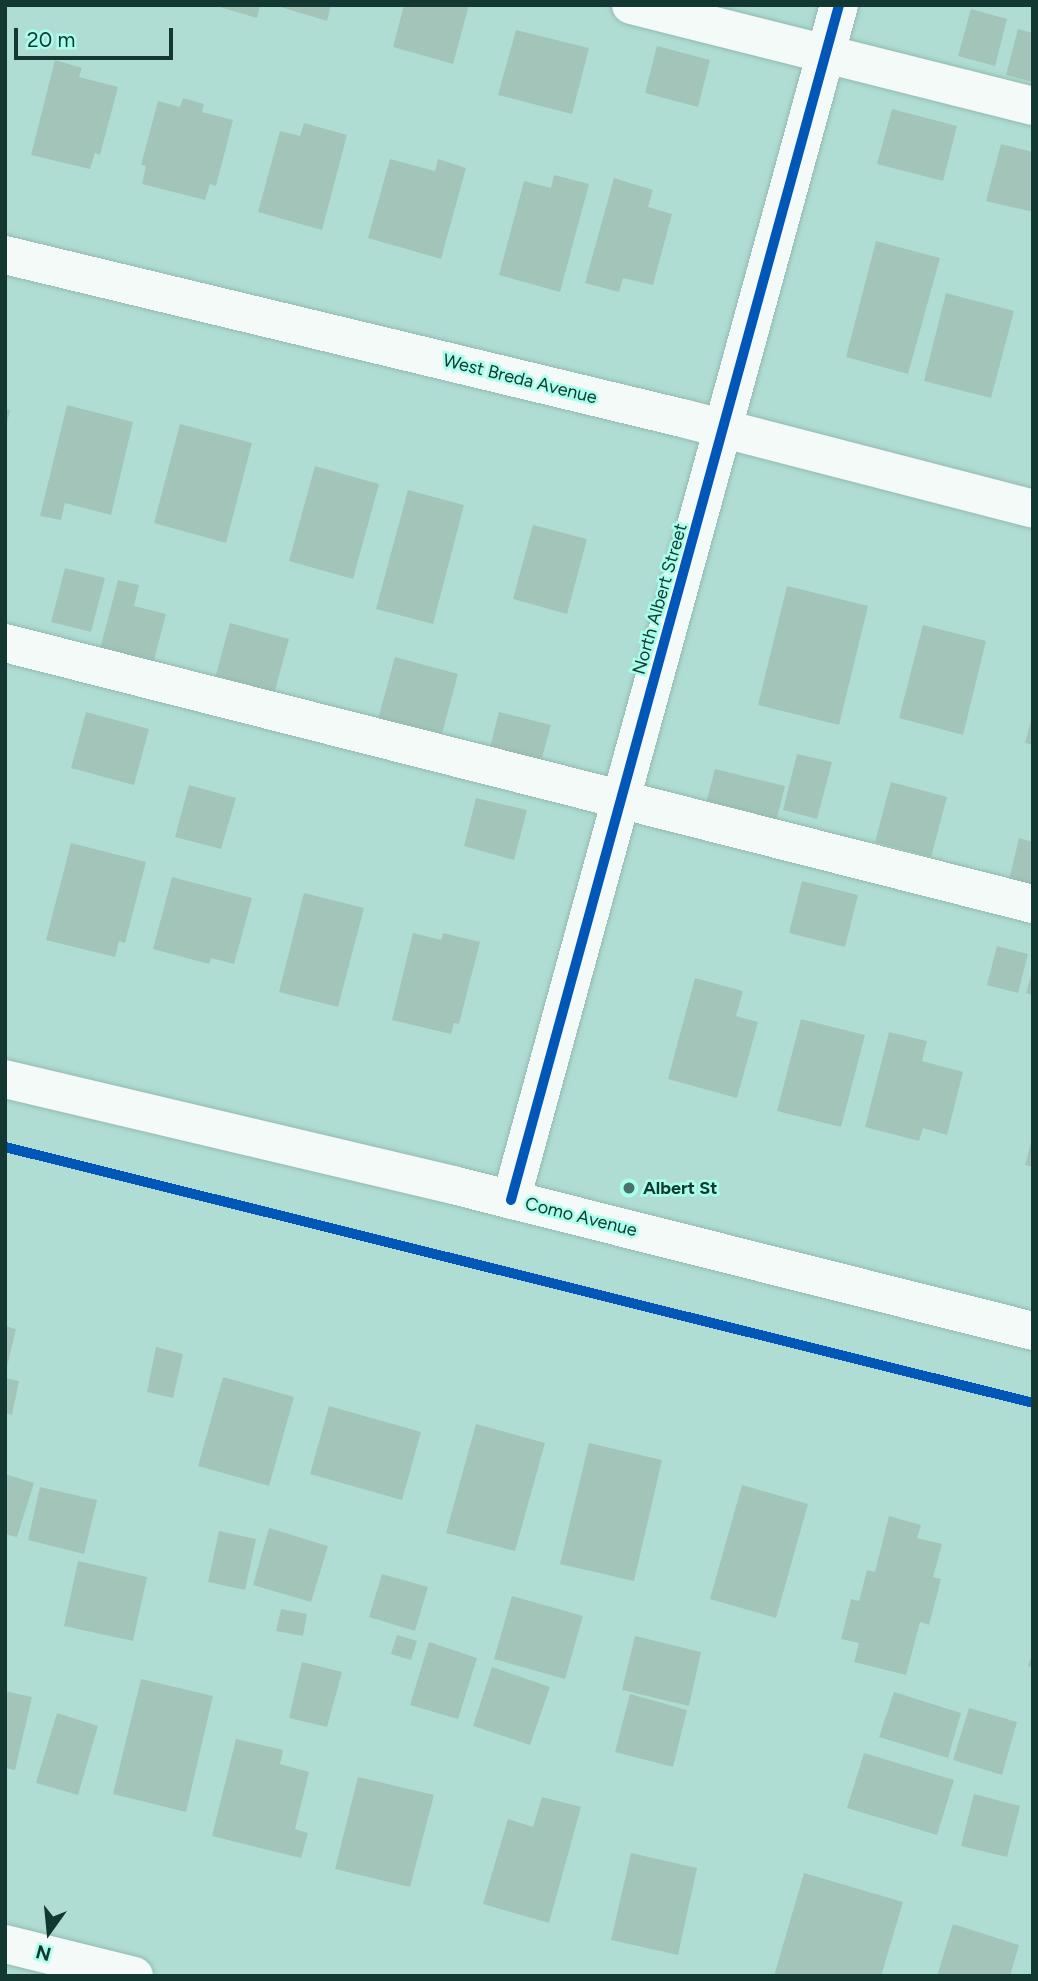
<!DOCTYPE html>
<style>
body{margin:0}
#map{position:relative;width:1038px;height:1981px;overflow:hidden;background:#afddd3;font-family:Figtree,sans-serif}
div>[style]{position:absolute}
.building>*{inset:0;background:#a3c5b9}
.roads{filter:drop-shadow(0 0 2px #94b9b1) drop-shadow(0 0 2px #94b9b1)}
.minor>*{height:38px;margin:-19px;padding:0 19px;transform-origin:19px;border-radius:19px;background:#f3faf8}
.major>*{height:38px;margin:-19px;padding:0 19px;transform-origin:19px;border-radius:19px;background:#f3faf8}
.cycleway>*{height:10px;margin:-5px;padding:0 5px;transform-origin:5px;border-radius:5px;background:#0057b8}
.dots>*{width:19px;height:19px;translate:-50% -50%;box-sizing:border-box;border:4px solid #a8ffeb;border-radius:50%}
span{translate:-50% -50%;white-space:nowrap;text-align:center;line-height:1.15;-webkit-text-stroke:5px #a8ffeb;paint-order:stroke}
.street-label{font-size:18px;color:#133831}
.poi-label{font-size:18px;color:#133831;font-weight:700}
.left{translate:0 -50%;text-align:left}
.frame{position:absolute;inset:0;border:7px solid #133831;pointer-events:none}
.north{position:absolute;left:14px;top:1897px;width:70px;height:70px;-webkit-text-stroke:5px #a8ffeb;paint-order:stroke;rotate:195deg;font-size:19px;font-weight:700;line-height:28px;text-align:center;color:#133831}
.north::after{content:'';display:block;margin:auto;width:24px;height:32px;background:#133831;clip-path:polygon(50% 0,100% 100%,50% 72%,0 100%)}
.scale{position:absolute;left:14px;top:28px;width:159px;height:32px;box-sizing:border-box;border:4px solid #133831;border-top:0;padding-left:9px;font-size:21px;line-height:24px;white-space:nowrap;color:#133831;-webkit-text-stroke:5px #a8ffeb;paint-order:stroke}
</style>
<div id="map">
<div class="building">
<i style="clip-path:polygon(213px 5px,260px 5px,257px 18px)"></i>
<i style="clip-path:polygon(274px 5px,331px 5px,327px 21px)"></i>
<i style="clip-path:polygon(404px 5px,469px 5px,453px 64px,393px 47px)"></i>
<i style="clip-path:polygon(971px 9px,1007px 19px,995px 66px,958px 56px)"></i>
<i style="clip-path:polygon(1018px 29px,1033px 33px,1033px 82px,1006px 75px)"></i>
<i style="clip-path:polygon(516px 30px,589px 48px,572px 114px,498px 95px)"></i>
<i style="clip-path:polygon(657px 46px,710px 60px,698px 107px,645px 93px)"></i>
<i style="clip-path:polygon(55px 60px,82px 68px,79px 77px,118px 87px,100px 155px,95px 153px,90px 169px,31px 155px)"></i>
<i style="clip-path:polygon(183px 98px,204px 104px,202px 112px,233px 120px,216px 186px,210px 184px,205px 200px,142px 184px,146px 166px,141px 165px,158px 101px,180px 107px)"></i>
<i style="clip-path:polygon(892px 109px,957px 126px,943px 181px,877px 164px)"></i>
<i style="clip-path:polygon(304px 123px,347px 135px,322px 230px,258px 212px,280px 131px,300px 136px)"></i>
<i style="clip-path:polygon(1001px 144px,1033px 152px,1033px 212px,986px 201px)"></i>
<i style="clip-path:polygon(390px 159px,435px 171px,438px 159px,466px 168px,441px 259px,368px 238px)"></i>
<i style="clip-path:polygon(554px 175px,589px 184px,560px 292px,499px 275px,524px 181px,551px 188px)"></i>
<i style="clip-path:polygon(614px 178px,653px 190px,648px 207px,672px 214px,653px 285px,623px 278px,619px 292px,585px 283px)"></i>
<i style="clip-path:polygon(876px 241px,940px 258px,908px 374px,846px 357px)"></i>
<i style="clip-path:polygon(946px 293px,1014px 311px,991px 398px,924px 381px)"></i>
<i style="clip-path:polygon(67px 405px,133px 422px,111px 515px,65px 503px,61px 520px,40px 516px)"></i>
<i style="clip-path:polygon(5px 409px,10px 410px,6px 427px,5px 427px)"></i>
<i style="clip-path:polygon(180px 424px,252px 443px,226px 543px,154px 523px)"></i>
<i style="clip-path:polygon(315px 466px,379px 484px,353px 579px,289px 561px)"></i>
<i style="clip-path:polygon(408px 490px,464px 505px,433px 624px,376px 609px)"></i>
<i style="clip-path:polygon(533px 525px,587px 539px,567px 614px,513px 599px)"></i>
<i style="clip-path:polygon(65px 568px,105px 578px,91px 632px,51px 622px)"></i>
<i style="clip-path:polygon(118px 580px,139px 585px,134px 606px,166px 614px,150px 676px,97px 661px)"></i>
<i style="clip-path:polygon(787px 586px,868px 606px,839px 725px,758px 705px)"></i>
<i style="clip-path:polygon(230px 623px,289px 639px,274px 694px,215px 678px)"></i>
<i style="clip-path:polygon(923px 625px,986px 641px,963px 735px,899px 718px)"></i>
<i style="clip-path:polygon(395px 657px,458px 674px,437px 752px,374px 734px)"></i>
<i style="clip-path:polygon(86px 712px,149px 729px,134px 785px,71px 768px)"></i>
<i style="clip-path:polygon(499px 712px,551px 725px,538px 772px,487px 759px)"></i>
<i style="clip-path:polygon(1032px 717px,1033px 717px,1033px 745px,1025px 743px)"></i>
<i style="clip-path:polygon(797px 754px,832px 762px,817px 819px,783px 810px)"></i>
<i style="clip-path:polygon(715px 769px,785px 786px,775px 825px,705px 807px)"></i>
<i style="clip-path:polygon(891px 782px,947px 797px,931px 857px,875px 842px)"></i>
<i style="clip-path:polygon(189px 785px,236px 798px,221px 849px,175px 837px)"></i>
<i style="clip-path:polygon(476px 798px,527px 810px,514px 860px,464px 846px)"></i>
<i style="clip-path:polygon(1019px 838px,1033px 842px,1033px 890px,1008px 884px)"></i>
<i style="clip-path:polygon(71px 843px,146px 862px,125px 943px,119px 941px,115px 957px,46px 940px)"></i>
<i style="clip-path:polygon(172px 877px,252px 898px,234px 964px,211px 958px,209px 964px,153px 949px)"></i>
<i style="clip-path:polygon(802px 881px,858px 895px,845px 947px,789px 933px)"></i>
<i style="clip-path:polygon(304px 893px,364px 908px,338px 1007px,279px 992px)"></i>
<i style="clip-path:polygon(413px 933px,441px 940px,443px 933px,480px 942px,459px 1024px,454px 1023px,451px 1034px,392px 1020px)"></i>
<i style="clip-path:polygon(997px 946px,1028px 954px,1018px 993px,987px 985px)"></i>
<i style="clip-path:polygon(1033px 968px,1033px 995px,1026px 993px)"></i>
<i style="clip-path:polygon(695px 978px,743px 991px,736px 1016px,758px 1022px,737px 1098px,668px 1079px)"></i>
<i style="clip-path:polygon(801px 1019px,865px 1035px,841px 1127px,777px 1111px)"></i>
<i style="clip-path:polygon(889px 1032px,927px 1041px,922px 1061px,963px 1072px,947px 1135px,923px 1128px,919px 1141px,865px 1127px)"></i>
<i style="clip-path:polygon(1032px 1139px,1033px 1139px,1033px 1167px,1025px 1165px)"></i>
<i style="clip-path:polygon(5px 1326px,16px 1329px,6px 1371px,5px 1370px)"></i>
<i style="clip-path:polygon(156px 1347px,183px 1354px,173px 1398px,147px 1392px)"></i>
<i style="clip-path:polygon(223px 1377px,294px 1397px,269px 1486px,198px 1466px)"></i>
<i style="clip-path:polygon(5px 1378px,19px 1381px,12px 1415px,5px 1413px)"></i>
<i style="clip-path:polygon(329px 1406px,421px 1432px,402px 1500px,310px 1474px)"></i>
<i style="clip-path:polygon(476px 1424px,545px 1443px,515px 1551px,446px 1533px)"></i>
<i style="clip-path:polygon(589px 1443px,662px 1460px,634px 1581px,560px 1564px)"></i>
<i style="clip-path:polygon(5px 1474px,34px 1483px,17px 1537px,5px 1534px)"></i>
<i style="clip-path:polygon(742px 1485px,808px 1504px,776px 1618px,710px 1599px)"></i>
<i style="clip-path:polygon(40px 1487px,97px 1500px,84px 1554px,28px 1540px)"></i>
<i style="clip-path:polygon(889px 1516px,921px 1525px,917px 1538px,942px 1544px,933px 1577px,941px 1579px,929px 1625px,920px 1622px,906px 1675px,854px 1662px,859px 1643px,841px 1639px,851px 1599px,859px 1601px,867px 1570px,875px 1572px)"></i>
<i style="clip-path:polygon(269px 1528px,328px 1546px,311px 1602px,253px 1585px)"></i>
<i style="clip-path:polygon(219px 1531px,256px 1539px,245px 1590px,208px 1582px)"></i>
<i style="clip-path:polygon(78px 1561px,147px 1577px,133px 1641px,64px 1626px)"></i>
<i style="clip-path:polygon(382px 1574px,428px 1587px,415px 1631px,369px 1617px)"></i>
<i style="clip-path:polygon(512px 1596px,583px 1616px,565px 1679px,494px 1659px)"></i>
<i style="clip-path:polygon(281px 1609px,307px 1614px,303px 1636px,276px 1631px)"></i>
<i style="clip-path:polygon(397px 1635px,417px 1641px,411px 1660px,391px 1654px)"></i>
<i style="clip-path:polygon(635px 1636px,701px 1652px,689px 1706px,622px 1690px)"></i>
<i style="clip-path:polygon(429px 1642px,477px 1658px,458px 1719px,410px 1705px)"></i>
<i style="clip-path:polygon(1033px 1651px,1033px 1667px,1028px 1666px)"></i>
<i style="clip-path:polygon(302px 1662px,342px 1672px,327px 1727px,289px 1718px)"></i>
<i style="clip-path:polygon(492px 1667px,550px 1687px,530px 1745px,473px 1726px)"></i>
<i style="clip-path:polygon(141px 1679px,213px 1696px,186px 1812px,113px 1794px)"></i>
<i style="clip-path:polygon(5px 1691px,32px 1697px,15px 1770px,5px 1768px)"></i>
<i style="clip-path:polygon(894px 1692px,961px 1713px,948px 1758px,879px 1737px)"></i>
<i style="clip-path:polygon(630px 1694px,687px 1710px,673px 1767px,615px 1752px)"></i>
<i style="clip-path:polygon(969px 1708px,1017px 1722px,1002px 1775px,953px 1760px)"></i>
<i style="clip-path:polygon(57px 1713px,98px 1726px,78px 1795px,36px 1783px)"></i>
<i style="clip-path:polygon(236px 1739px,283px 1750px,280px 1764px,309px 1772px,295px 1829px,308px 1833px,301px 1858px,212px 1836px)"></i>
<i style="clip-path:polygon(864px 1753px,954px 1780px,937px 1835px,847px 1808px)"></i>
<i style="clip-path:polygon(358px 1777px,434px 1795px,410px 1887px,335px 1869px)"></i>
<i style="clip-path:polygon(974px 1794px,1020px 1806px,1007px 1857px,961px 1846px)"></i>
<i style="clip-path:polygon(542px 1797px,581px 1807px,549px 1923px,483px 1904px,508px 1819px,533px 1827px)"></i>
<i style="clip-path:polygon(631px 1853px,697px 1868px,678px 1955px,611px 1940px)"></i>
<i style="clip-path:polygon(804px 1873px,903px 1902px,881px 1976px,774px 1976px)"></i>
<i style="clip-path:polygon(953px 1924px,1019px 1945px,1010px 1976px,937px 1976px)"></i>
</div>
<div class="roads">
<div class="minor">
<i style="left:631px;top:5px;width:414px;rotate:14.1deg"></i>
<i style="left:5px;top:255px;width:700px;rotate:13.54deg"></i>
<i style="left:686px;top:419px;width:358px;rotate:14.5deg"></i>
<i style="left:5px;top:643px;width:1061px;rotate:14.25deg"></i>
<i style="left:511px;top:1200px;width:1239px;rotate:-74.65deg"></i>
<i style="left:5px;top:1944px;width:133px;rotate:13.9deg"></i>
</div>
<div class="major">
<i style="left:5px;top:1079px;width:460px;rotate:13.3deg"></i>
<i style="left:453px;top:1185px;width:598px;rotate:14.13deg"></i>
</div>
</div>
<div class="cycleway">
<i style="left:5px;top:1147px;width:1059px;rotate:13.98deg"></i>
<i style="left:511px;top:1200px;width:1239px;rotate:-74.65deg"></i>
</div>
<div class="dots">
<i style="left:629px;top:1188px;background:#4a726a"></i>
</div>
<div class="street-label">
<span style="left:520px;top:379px;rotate:14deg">West Breda Avenue</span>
<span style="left:660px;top:599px;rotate:-74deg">North Albert Street</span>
<span style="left:581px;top:1217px;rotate:14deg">Como Avenue</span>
</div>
<div class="poi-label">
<span class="left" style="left:643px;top:1188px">Albert St</span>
</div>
<div class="frame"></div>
<div class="north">N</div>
<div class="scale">20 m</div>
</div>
